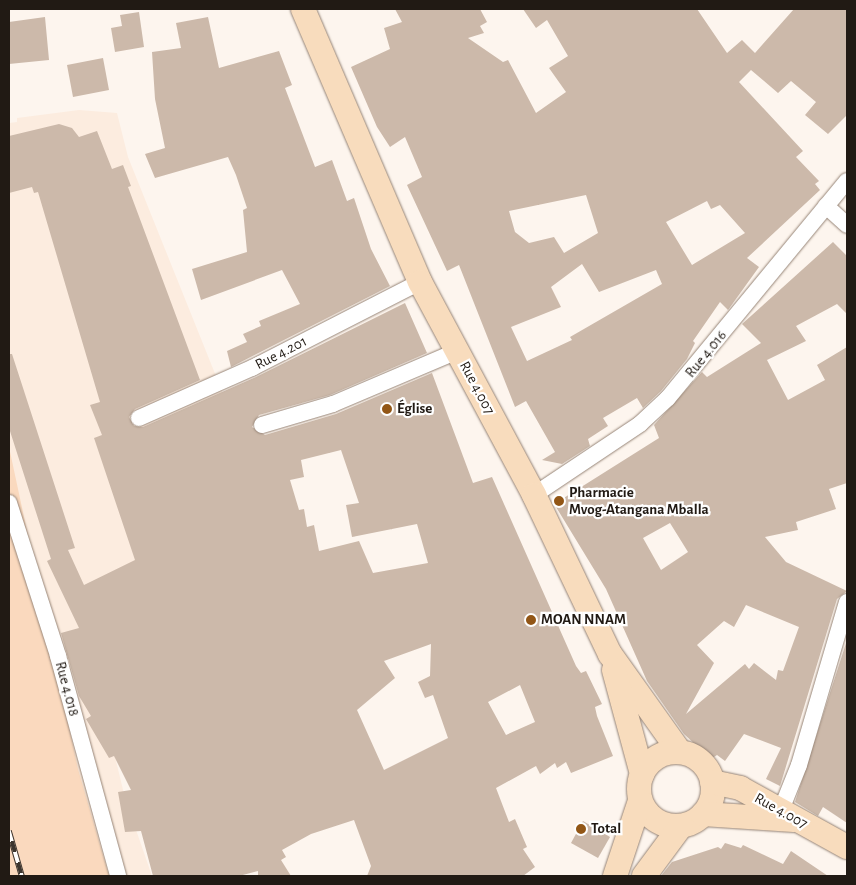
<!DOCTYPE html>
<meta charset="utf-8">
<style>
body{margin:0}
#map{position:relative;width:856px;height:885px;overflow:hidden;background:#fdf5ee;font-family:"Alegreya Sans",sans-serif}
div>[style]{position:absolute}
.built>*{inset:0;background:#fcecdf}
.green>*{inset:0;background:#fad9be}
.building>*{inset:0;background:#ccb9aa}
.roads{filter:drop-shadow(0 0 1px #968476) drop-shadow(0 0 1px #968476)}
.street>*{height:16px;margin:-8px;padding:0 8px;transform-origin:8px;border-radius:8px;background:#fff}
.secondary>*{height:24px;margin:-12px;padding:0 12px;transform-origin:12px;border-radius:12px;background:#f8dcbd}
.secondary>.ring{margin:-12px;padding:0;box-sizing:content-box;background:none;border:24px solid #f8dcbd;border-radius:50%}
.rail>*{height:5.5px;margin-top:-2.75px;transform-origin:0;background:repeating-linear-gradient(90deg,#fff 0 11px,#3c352f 0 22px);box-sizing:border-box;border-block:1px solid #3c352f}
.dots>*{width:14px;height:14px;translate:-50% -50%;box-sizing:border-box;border:2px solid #fff;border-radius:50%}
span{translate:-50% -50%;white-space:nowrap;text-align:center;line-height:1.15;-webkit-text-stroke:4.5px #fff;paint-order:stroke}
.street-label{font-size:15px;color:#211a14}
.poi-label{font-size:15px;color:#211a14;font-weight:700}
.left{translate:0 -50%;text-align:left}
.frame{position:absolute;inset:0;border:10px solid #211a14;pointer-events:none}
</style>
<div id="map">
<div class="built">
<i style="clip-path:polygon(79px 110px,117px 113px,128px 157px,222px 391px,258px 534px,102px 703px,125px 798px,152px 876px,102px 876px,9px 555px,9px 123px,17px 122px,17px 118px)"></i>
</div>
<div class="green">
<i style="clip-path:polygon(9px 447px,78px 769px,109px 876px,9px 876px)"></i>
</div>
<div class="building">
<i style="clip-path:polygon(evenodd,395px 9px,480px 9px,487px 22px,480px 26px,484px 33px,468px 38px,503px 62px,508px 60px,536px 113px,566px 92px,549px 68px,568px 56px,547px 20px,536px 28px,523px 9px,697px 9px,727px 53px,742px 40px,755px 53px,794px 9px,847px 9px,847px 115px,828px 134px,805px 115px,816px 102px,791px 81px,778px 93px,751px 70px,739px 82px,803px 151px,796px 157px,819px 181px,815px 184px,820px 190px,747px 258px,759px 267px,728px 310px,720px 302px,693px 341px,695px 343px,687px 359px,661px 391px,643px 408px,637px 398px,603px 418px,608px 426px,588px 439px,590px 446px,562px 464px,542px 460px,555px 452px,526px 401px,515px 407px,459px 265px,447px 271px,407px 185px,422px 177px,405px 137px,390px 147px,377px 127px,351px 67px,390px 49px,384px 28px,402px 22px,395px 9px,586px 195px,598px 233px,564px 253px,554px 237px,529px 243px,515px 232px,509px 211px,586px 195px,395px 9px,707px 201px,711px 209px,720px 205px,745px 233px,692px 265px,666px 222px,707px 201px,395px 9px,582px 264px,599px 292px,656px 270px,662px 284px,570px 337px,572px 340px,527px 361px,511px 327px,561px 307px,551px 287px,582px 264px)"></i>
<i style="clip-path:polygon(139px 12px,144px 47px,115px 52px,111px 28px,122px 26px,120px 15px)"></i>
<i style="clip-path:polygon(45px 17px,49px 60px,9px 64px,9px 22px)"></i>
<i style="clip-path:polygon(208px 17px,219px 68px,279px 51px,292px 85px,285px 88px,315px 167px,332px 160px,347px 201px,354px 198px,371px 249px,390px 286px,231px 367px,227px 351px,247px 342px,243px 334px,261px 326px,259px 321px,300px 304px,282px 270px,201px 300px,192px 269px,247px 252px,243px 210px,247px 208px,236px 175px,228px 157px,155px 178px,145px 154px,165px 148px,155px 99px,152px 52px,181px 48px,176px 23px)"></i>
<i style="clip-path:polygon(103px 58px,109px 90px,73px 97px,67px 65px)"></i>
<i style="clip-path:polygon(evenodd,59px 124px,72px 128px,79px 137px,97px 131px,112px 169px,123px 165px,131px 186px,128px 187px,200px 380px,135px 409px,129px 417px,134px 426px,143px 427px,256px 377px,405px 303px,427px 353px,330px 395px,259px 415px,252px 427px,265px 435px,336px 414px,432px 373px,473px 483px,492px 477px,576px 666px,581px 673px,586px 671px,602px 704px,595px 707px,597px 716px,613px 756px,571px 773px,566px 762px,557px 768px,555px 763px,540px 774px,536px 766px,496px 788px,509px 822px,515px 819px,527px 847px,523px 849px,535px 867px,523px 876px,367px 876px,371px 866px,354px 820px,311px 834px,282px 850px,286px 857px,281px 860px,291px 876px,258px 876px,258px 871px,239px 876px,153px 876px,141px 831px,125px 832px,118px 792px,131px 790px,114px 756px,109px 758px,86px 719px,91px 716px,79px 696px,61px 633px,79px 628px,47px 561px,51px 559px,9px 428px,9px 354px,12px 354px,75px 548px,68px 550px,84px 585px,135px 560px,94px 438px,102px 435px,90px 405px,100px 402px,38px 192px,34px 193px,32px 187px,9px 193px,9px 136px,59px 124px,341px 450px,359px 503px,346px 505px,352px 537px,417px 524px,428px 563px,373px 573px,359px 541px,319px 551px,314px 525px,307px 527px,304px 509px,299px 510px,290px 480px,304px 477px,301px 460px,341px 450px,59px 124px,431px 644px,430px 676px,418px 682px,425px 698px,433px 695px,448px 738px,384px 770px,357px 710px,395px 678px,384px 661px,431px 644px,59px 124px,520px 685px,535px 722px,506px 735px,488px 702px,520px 685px)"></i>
<i style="clip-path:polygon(evenodd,833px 242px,847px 256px,847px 314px,837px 304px,796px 326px,806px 341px,767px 360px,788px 400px,825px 380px,817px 365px,847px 347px,847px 483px,829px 489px,836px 509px,796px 522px,798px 530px,765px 537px,786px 562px,847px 591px,837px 599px,780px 786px,766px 779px,781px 748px,744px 734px,725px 761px,717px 755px,711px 759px,684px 734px,647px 681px,606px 589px,556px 507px,561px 504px,559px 501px,659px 438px,654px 425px,702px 372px,707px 377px,761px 343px,742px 324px,833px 242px,670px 523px,688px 552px,661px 570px,643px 538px,670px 523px,833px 242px,746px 605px,799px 627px,783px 671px,778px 670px,776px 680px,754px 663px,749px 669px,745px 664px,686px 714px,714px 663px,697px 645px,724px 621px,734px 627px,746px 605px)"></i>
<i style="clip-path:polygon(847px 640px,847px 823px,823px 807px,818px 816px,795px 802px)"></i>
<i style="clip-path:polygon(583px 821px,610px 837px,598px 858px,571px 843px)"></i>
<i style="clip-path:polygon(725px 843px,741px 848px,743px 845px,783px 864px,791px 851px,828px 876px,661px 876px,672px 862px,718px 847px,721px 849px)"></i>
</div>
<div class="roads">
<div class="street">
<i style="left:826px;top:206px;width:28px;rotate:42deg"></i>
<i style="left:139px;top:418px;width:124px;rotate:-23.9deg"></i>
<i style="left:252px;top:368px;width:189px;rotate:-27.1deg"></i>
<i style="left:262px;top:425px;width:74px;rotate:-16.5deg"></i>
<i style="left:333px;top:404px;width:135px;rotate:-23.1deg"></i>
<i style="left:534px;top:495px;width:128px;rotate:-33.8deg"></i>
<i style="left:640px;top:424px;width:38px;rotate:-43deg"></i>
<i style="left:668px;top:398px;width:281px;rotate:-50.5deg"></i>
<i style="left:9px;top:503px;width:161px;rotate:72.2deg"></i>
<i style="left:58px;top:656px;width:228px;rotate:74.7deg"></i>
<i style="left:781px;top:810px;width:48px;rotate:-68.2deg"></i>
<i style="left:799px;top:765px;width:170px;rotate:-73.6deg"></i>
</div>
<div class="secondary">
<i style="left:303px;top:9px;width:297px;rotate:66.8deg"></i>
<i style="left:420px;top:282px;width:242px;rotate:61.8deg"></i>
<i style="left:534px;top:495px;width:176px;rotate:64.5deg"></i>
<i style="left:610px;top:654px;width:120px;rotate:54.5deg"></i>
<i style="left:614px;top:670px;width:108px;rotate:74.9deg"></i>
<i class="ring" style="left:639px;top:752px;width:50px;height:50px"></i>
<i style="left:712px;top:782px;width:29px;rotate:12deg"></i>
<i style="left:740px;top:788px;width:122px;rotate:28.9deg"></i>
<i style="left:703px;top:814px;width:91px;rotate:3.8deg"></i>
<i style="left:615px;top:876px;width:79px;rotate:-71.6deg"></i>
<i style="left:644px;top:876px;width:62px;rotate:-53.5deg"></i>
</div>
</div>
<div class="rail">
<i style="left:9px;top:831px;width:47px;rotate:73.9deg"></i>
</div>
<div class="dots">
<i style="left:387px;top:409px;background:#925616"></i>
<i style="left:559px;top:501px;background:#925616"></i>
<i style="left:531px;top:620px;background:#925616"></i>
<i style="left:581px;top:829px;background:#925616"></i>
</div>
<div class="street-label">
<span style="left:281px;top:353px;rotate:-27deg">Rue 4.201</span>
<span style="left:706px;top:354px;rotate:-51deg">Rue 4.016</span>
<span style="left:477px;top:388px;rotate:62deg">Rue 4.007</span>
<span style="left:67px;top:689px;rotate:75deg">Rue 4.018</span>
<span style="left:781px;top:811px;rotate:29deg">Rue 4.007</span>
</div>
<div class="poi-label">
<span class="left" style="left:397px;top:409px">Église</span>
<span class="left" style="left:569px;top:501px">Pharmacie<br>Mvog-Atangana Mballa</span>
<span class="left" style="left:541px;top:620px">MOAN NNAM</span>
<span class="left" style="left:591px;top:829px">Total</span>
</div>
<div class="frame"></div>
</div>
